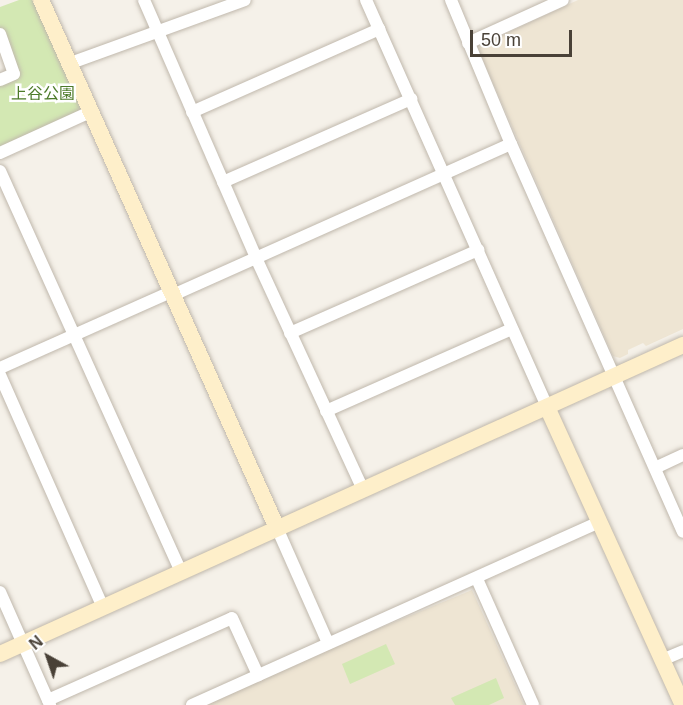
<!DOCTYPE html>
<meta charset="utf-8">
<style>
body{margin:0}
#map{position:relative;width:683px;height:705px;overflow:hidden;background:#f5f1e9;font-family:Helvetica,"Noto Sans JP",sans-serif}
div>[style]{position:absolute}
.education>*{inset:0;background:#eee5d3}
.green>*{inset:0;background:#d3e8b3}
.roads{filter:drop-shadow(0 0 2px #c0b8ac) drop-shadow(0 0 2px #c0b8ac)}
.street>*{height:12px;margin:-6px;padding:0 6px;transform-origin:6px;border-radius:6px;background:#fff}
.secondary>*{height:16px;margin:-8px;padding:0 8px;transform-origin:8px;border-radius:8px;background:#feefca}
span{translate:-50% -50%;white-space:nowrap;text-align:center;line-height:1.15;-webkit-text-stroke:5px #fff;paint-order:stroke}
.park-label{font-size:16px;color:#4d7b2a}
.north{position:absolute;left:18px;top:627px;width:60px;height:60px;-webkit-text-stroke:4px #fff;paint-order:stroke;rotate:320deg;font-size:16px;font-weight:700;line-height:24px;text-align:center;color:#494137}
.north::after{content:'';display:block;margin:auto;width:21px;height:27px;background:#494137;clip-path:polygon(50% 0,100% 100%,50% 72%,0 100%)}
.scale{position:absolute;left:470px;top:30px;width:102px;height:27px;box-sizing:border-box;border:3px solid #494137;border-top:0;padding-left:8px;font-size:18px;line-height:21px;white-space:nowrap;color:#494137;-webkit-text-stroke:4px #fff;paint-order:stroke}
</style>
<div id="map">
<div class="education">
<i style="clip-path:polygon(578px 0,683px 0,683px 329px,646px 346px,643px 343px,628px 350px,628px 354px,620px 358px,613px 356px,478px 49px,483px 44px)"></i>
<i style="clip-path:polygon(472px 590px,524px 705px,203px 705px,322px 652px)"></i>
</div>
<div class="green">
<i style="clip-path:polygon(19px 0,41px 0,90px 112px,0 153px,0 80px,13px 74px,0 34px,0 7px)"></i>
<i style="clip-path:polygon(386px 644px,395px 664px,350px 684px,342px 664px)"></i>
<i style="clip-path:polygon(496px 678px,504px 698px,489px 705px,455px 705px,451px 698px)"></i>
</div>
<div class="roads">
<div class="street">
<i style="left:144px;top:0;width:281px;rotate:66.5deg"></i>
<i style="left:256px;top:258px;width:255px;rotate:65.2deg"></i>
<i style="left:366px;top:0;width:445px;rotate:66deg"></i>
<i style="left:451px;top:0;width:156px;rotate:67.4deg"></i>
<i style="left:511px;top:144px;width:424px;rotate:66.1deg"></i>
<i style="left:0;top:34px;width:42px;rotate:70.7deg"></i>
<i style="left:14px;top:74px;width:15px;rotate:157deg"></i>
<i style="left:468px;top:43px;width:104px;rotate:-24.4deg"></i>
<i style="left:68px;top:64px;width:188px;rotate:-19.9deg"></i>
<i style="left:192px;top:112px;width:205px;rotate:-23.9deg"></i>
<i style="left:0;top:153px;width:99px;rotate:-24.5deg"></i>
<i style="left:0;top:171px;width:440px;rotate:65.7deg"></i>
<i style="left:223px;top:182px;width:206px;rotate:-23.8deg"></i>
<i style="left:173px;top:295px;width:370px;rotate:-24.1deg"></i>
<i style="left:290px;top:333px;width:206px;rotate:-23.8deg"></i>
<i style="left:0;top:368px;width:187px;rotate:-24deg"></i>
<i style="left:0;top:375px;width:254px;rotate:66.1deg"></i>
<i style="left:326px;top:411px;width:203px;rotate:-23.8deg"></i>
<i style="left:655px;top:468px;width:31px;rotate:-25deg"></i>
<i style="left:277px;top:528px;width:126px;rotate:66.1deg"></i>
<i style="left:477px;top:579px;width:138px;rotate:66deg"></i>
<i style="left:0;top:592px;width:124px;rotate:66.1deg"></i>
<i style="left:662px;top:660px;width:23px;rotate:-23deg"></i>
<i style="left:48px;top:700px;width:201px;rotate:-24deg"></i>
<i style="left:232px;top:618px;width:63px;rotate:65.5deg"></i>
<i style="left:192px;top:705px;width:446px;rotate:-24.2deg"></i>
</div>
<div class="secondary">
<i style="left:41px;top:0;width:578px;rotate:65.92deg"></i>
<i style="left:547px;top:407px;width:328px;rotate:65.5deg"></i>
<i style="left:0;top:654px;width:750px;rotate:-24.34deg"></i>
</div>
</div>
<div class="park-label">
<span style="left:43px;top:94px">上谷公園</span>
</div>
<div class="north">N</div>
<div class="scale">50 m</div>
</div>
